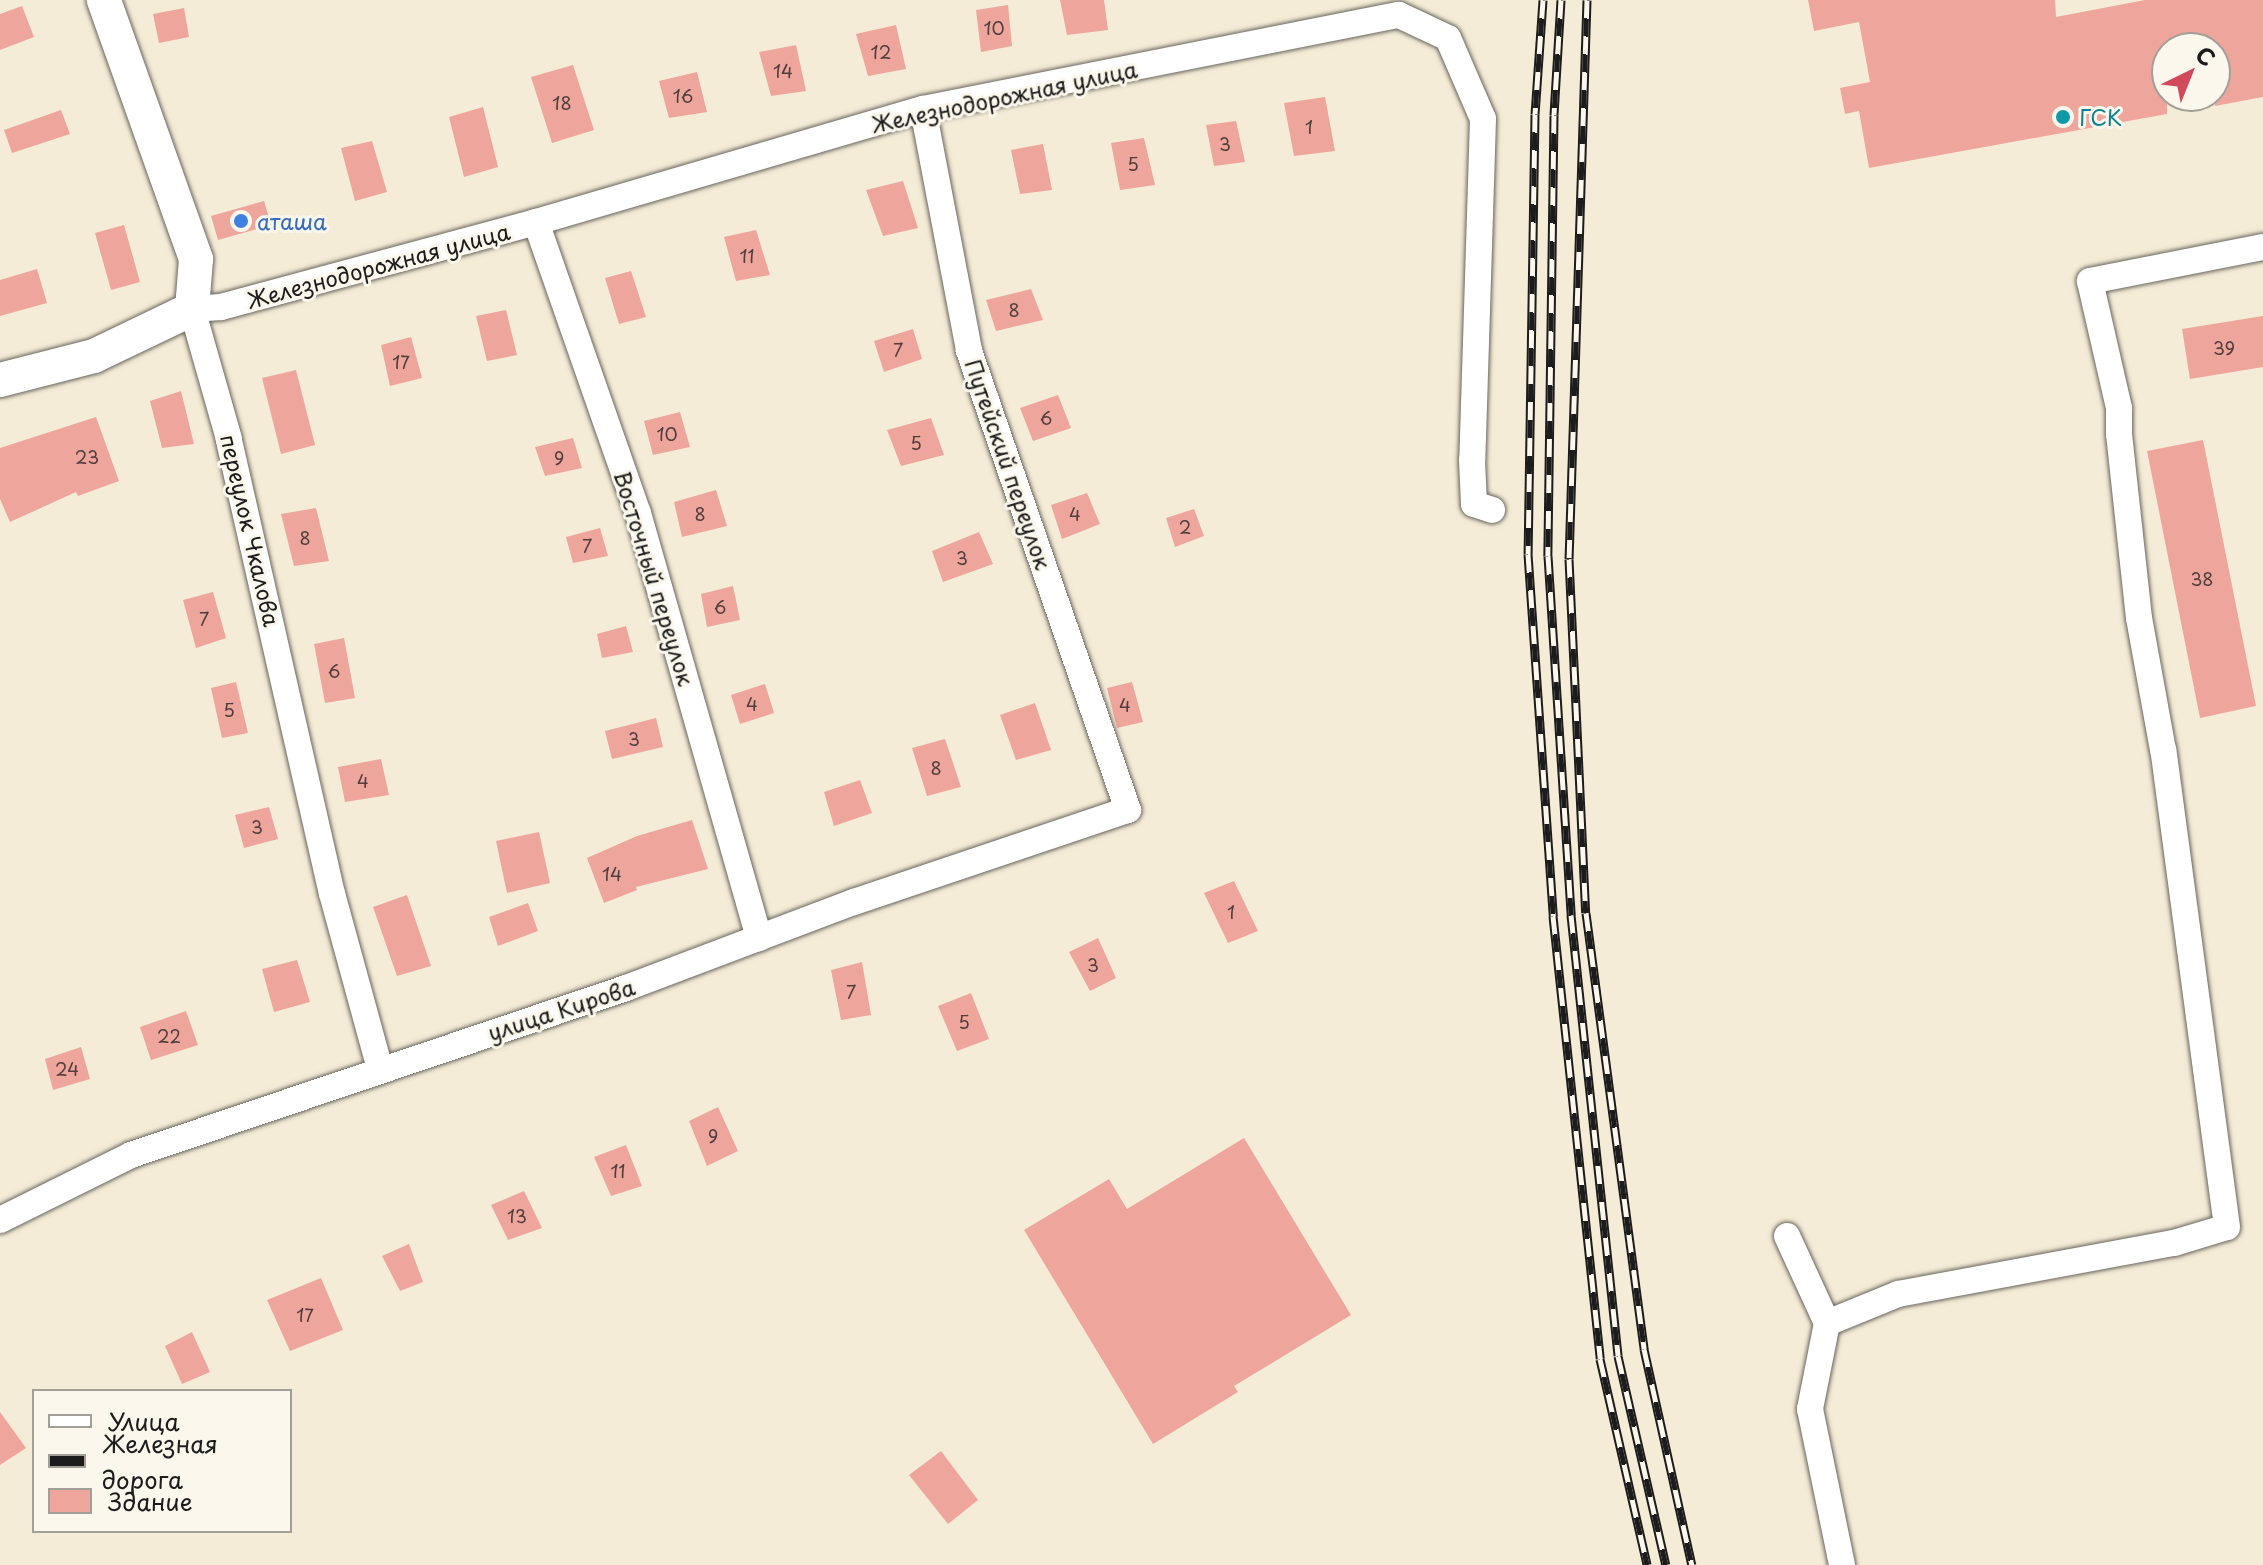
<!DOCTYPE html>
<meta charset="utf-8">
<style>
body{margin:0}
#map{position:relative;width:2263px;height:1565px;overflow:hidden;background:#f5ecd7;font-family:"Playpen Sans",sans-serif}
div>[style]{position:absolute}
.building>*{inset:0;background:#eea59c}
.roads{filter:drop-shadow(0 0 2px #68655d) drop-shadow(0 0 2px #68655d)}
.minor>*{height:26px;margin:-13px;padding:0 13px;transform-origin:13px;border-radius:13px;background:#fff}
.tertiary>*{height:34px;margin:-17px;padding:0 17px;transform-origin:17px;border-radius:17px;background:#fff}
.rail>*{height:9px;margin-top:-4.5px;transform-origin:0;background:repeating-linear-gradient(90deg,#fbf7ec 0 18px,#1c1c1c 0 36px);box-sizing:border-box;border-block:2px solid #1c1c1c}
.dots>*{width:22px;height:22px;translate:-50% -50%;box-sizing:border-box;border:4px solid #fbf7ec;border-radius:50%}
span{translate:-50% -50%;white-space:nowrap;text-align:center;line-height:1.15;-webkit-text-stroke:6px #fbf7ec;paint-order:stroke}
.number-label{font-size:18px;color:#503e3c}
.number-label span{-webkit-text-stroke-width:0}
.street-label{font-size:22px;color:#1c1c1c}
.culture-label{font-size:22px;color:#0d838f}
.left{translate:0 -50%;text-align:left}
.shop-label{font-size:22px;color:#366cbe}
.legend{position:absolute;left:32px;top:1389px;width:260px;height:144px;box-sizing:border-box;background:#fbf7ec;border:2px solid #a29f99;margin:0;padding:10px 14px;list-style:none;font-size:24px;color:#1c1c1c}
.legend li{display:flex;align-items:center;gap:16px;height:40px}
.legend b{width:40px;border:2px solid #a29f99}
.north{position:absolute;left:2151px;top:32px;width:80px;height:80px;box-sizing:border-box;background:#fbf7ec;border:2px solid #a29f99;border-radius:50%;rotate:43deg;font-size:22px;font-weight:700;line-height:32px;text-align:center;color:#1c1c1c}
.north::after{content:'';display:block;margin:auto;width:28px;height:36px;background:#d1495b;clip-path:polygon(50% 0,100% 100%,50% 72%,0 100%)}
</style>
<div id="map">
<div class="building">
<i style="clip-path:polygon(1060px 0,1104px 0,1108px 30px,1067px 35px)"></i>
<i style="clip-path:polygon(1808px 0,2055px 0,2056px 17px,2145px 0,2263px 0,2263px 97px,2215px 106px,2215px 41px,2167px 48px,2167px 114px,1869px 168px,1859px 111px,1845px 114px,1840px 88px,1870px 82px,1859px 22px,1814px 31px)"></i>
<i style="clip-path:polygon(1008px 5px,1012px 46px,981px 52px,976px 10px)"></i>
<i style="clip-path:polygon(22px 6px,34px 37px,0 50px,0 14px)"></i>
<i style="clip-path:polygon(184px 8px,189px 37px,159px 43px,153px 14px)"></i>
<i style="clip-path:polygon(896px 25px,906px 69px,868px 76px,856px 34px)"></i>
<i style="clip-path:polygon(796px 45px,806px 91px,771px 96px,759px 52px)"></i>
<i style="clip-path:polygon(573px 65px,594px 130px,552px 143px,531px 77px)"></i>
<i style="clip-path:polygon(697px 72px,707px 112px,669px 118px,659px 81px)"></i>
<i style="clip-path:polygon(1325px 97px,1335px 151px,1294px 156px,1284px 103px)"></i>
<i style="clip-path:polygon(483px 107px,498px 167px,464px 177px,449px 117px)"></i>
<i style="clip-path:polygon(61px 110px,70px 134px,12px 153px,4px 130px)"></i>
<i style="clip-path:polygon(1236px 121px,1245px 162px,1214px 166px,1206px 125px)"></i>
<i style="clip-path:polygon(1144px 138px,1155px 185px,1120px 190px,1111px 143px)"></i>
<i style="clip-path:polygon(372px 141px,387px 192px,355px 201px,341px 148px)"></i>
<i style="clip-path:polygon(1043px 144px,1052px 190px,1020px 194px,1011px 150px)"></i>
<i style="clip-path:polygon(903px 181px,918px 228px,883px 236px,866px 190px)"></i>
<i style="clip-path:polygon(264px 201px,271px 225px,218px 240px,211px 216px)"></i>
<i style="clip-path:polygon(124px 225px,140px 282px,111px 290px,95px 233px)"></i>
<i style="clip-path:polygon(756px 230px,770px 275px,736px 281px,724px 237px)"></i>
<i style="clip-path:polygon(37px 269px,47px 303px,0 316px,0 280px)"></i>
<i style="clip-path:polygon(631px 271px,646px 317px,619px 324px,605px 278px)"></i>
<i style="clip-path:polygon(1031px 289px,1043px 320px,996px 331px,986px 300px)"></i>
<i style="clip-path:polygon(506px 310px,517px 355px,487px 361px,476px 316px)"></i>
<i style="clip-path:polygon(2263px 316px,2263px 367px,2190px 379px,2182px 329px)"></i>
<i style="clip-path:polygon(913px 329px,922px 359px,884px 372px,874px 341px)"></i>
<i style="clip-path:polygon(411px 337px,422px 378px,390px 386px,381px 345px)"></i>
<i style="clip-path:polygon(296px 370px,315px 445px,281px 454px,262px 378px)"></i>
<i style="clip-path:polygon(181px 391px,194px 444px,162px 448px,150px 401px)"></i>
<i style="clip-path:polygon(1058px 395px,1071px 428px,1033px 441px,1020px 408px)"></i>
<i style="clip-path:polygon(680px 412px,690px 447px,653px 455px,644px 421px)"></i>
<i style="clip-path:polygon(96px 417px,119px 481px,78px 496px,76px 492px,10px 522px,0 499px,0 448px)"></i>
<i style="clip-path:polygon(931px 418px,944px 455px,901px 466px,887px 430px)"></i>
<i style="clip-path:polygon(573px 438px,582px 468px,545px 476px,535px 447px)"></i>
<i style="clip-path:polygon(2203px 440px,2256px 706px,2200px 718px,2147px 451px)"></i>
<i style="clip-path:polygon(716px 490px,727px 526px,682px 537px,674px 502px)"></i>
<i style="clip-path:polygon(1087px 493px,1100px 524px,1062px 539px,1051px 505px)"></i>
<i style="clip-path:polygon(316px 508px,329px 561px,294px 566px,281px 514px)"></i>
<i style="clip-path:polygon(1194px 509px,1204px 536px,1175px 547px,1166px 518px)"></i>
<i style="clip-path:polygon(600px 528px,608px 556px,573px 563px,566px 537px)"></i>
<i style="clip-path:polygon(979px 532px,993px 564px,943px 582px,932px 551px)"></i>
<i style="clip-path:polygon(733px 586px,740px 620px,707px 627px,701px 594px)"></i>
<i style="clip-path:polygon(213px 592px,226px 638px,196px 648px,183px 600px)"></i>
<i style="clip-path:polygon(626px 626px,633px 652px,602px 658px,597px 634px)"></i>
<i style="clip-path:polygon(344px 638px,355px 698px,325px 703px,314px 644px)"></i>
<i style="clip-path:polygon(236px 682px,248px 733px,222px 738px,211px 688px)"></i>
<i style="clip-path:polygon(1132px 682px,1143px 722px,1117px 728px,1107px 688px)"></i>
<i style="clip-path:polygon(765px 684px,774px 713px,740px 724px,731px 695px)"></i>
<i style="clip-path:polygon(1035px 703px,1051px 750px,1016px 760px,1000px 715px)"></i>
<i style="clip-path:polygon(656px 718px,663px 747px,612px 759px,605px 731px)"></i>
<i style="clip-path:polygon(945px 739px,961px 787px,927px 796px,912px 748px)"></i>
<i style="clip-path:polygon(381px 759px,389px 795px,345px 802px,338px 767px)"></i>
<i style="clip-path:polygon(860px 780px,872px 813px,834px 826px,824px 792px)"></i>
<i style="clip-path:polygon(269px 807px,278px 839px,244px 848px,235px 815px)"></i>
<i style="clip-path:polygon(692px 820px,708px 869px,636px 887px,637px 890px,604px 903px,587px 858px,637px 836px)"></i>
<i style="clip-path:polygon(539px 832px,550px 883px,507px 893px,496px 841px)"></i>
<i style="clip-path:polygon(1234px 881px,1258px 931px,1228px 943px,1204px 893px)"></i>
<i style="clip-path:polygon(407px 895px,431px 966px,397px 976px,373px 907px)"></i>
<i style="clip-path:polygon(528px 903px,538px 931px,498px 946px,489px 917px)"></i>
<i style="clip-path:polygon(1098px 938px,1116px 978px,1090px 991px,1069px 952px)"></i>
<i style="clip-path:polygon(297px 960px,310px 1002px,274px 1012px,262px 969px)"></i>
<i style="clip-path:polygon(862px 962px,871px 1015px,841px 1020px,831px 970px)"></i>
<i style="clip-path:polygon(971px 993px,989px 1039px,957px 1051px,938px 1006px)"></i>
<i style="clip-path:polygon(186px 1011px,198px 1045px,151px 1060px,140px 1027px)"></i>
<i style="clip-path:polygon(81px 1047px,90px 1079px,53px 1090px,45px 1059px)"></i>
<i style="clip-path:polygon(718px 1107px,738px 1151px,707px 1166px,689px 1121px)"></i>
<i style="clip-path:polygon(1244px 1138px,1351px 1315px,1234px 1386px,1238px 1392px,1153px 1444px,1024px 1230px,1109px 1179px,1127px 1209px)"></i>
<i style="clip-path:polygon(626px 1145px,642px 1186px,611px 1196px,594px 1157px)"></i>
<i style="clip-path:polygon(524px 1191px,542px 1228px,508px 1240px,491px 1205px)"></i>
<i style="clip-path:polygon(409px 1244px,423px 1282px,400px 1291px,382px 1256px)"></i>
<i style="clip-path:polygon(321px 1278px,343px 1330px,290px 1351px,267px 1300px)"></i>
<i style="clip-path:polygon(192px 1332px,210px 1372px,182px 1384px,165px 1346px)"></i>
<i style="clip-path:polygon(0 1412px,26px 1448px,0 1465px)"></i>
<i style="clip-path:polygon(941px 1451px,978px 1500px,948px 1524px,909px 1475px)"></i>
</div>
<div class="roads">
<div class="minor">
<i style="left:536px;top:222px;width:308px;rotate:70.7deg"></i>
<i style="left:638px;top:513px;width:442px;rotate:74.1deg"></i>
<i style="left:380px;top:1069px;width:181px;rotate:-105.3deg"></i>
<i style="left:332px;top:894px;width:467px;rotate:-102.8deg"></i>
<i style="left:229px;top:439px;width:135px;rotate:-105.9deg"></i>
<i style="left:192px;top:309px;width:29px;rotate:-4deg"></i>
<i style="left:221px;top:307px;width:326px;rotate:-15.1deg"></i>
<i style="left:536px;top:222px;width:403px;rotate:-16.3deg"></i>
<i style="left:923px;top:109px;width:485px;rotate:-11.2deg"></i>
<i style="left:1399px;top:15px;width:54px;rotate:25.1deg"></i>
<i style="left:1448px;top:38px;width:88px;rotate:66.6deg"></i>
<i style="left:1483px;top:119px;width:341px;rotate:91.8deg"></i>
<i style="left:1472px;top:460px;width:44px;rotate:87.4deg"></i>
<i style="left:1474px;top:504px;width:19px;rotate:18deg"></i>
<i style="left:0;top:1220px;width:146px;rotate:-26.4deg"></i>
<i style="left:131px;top:1155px;width:522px;rotate:-18.64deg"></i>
<i style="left:626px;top:988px;width:244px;rotate:-20.7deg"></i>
<i style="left:854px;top:902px;width:289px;rotate:-18.6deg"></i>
<i style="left:1128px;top:810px;width:487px;rotate:-109.1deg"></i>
<i style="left:969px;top:350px;width:245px;rotate:-100.8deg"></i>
<i style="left:1787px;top:1236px;width:96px;rotate:65.3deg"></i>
<i style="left:1827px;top:1323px;width:88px;rotate:101.2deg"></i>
<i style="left:1810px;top:1409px;width:159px;rotate:78.4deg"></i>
<i style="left:1827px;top:1323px;width:77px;rotate:-22.2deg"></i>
<i style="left:1898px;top:1294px;width:281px;rotate:-10.5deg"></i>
<i style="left:2174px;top:1243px;width:55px;rotate:-16.8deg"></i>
<i style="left:2227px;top:1227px;width:481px;rotate:-97.6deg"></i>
<i style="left:2163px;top:750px;width:134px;rotate:-100.3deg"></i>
<i style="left:2139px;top:618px;width:185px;rotate:-96.2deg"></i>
<i style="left:2119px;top:434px;width:26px;rotate:-90deg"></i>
<i style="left:2119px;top:408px;width:130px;rotate:-102.9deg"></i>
<i style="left:2090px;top:281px;width:176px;rotate:-11.1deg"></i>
</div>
<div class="tertiary">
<i style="left:0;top:380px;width:97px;rotate:-14.3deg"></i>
<i style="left:94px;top:356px;width:109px;rotate:-25.6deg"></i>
<i style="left:192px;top:309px;width:50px;rotate:-85.4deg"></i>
<i style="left:196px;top:259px;width:275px;rotate:-109.6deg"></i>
</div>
</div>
<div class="rail">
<i style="left:1543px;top:0;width:114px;rotate:94deg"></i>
<i style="left:1535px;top:114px;width:440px;rotate:90.9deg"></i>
<i style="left:1528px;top:554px;width:363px;rotate:86deg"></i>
<i style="left:1553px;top:916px;width:445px;rotate:83.9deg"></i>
<i style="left:1600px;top:1359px;width:211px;rotate:77.1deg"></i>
<i style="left:1561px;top:0;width:115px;rotate:93.5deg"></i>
<i style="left:1554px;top:115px;width:441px;rotate:90.8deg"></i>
<i style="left:1548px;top:556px;width:360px;rotate:86.3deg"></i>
<i style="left:1571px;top:915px;width:443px;rotate:83.9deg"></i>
<i style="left:1618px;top:1356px;width:214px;rotate:77.1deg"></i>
<i style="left:1587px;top:0;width:559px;rotate:91.84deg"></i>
<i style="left:1569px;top:559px;width:354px;rotate:87.3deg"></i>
<i style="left:1586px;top:913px;width:440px;rotate:82.4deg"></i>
<i style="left:1644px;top:1349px;width:221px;rotate:77.5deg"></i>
</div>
<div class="dots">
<i style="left:2063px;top:117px;background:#0f9aa8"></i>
<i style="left:241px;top:221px;background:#3f7fe0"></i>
</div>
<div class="number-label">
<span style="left:994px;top:28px">10</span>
<span style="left:881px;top:52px">12</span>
<span style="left:783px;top:71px">14</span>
<span style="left:683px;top:96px">16</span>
<span style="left:562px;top:103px">18</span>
<span style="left:1309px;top:127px">1</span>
<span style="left:1225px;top:144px">3</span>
<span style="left:1133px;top:164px">5</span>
<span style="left:747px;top:256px">11</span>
<span style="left:1014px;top:310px">8</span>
<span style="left:2224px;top:348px">39</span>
<span style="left:898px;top:350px">7</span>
<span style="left:401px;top:362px">17</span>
<span style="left:1046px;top:418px">6</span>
<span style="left:667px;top:434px">10</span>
<span style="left:916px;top:443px">5</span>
<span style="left:87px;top:457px">23</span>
<span style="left:559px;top:458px">9</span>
<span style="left:700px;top:514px">8</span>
<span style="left:1075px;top:514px">4</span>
<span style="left:1185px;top:527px">2</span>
<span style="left:305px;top:538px">8</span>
<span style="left:587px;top:546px">7</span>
<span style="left:962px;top:558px">3</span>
<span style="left:2202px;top:579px">38</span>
<span style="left:720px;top:607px">6</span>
<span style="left:204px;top:619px">7</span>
<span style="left:334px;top:671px">6</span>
<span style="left:752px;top:704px">4</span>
<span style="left:1125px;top:705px">4</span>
<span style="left:229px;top:710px">5</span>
<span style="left:634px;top:739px">3</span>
<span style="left:936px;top:768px">8</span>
<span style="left:363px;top:781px">4</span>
<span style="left:257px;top:827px">3</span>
<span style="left:612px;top:874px">14</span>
<span style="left:1231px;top:912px">1</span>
<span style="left:1093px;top:965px">3</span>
<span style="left:851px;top:992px">7</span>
<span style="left:964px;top:1022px">5</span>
<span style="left:169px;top:1036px">22</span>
<span style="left:67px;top:1069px">24</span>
<span style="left:713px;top:1136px">9</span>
<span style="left:618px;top:1171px">11</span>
<span style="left:517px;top:1216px">13</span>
<span style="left:305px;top:1315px">17</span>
</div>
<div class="street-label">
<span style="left:1004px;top:96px;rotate:-12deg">Железнодорожная улица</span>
<span style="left:378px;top:265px;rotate:-15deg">Железнодорожная улица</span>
<span style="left:1009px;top:464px;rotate:71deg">Путейский переулок</span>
<span style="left:251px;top:530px;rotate:77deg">переулок Чкалова</span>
<span style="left:655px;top:578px;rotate:73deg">Восточный переулок</span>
<span style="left:561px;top:1009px;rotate:-18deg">улица Кирова</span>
</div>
<div class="culture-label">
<span class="left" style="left:2079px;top:117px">ГСК</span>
</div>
<div class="shop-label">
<span class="left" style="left:257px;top:221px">аташа</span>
</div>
<ul class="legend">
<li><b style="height:10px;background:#fff"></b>Улица</li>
<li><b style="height:10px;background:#1c1c1c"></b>Железная дорога</li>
<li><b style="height:22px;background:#eea59c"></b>Здание</li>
</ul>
<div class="north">С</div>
</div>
